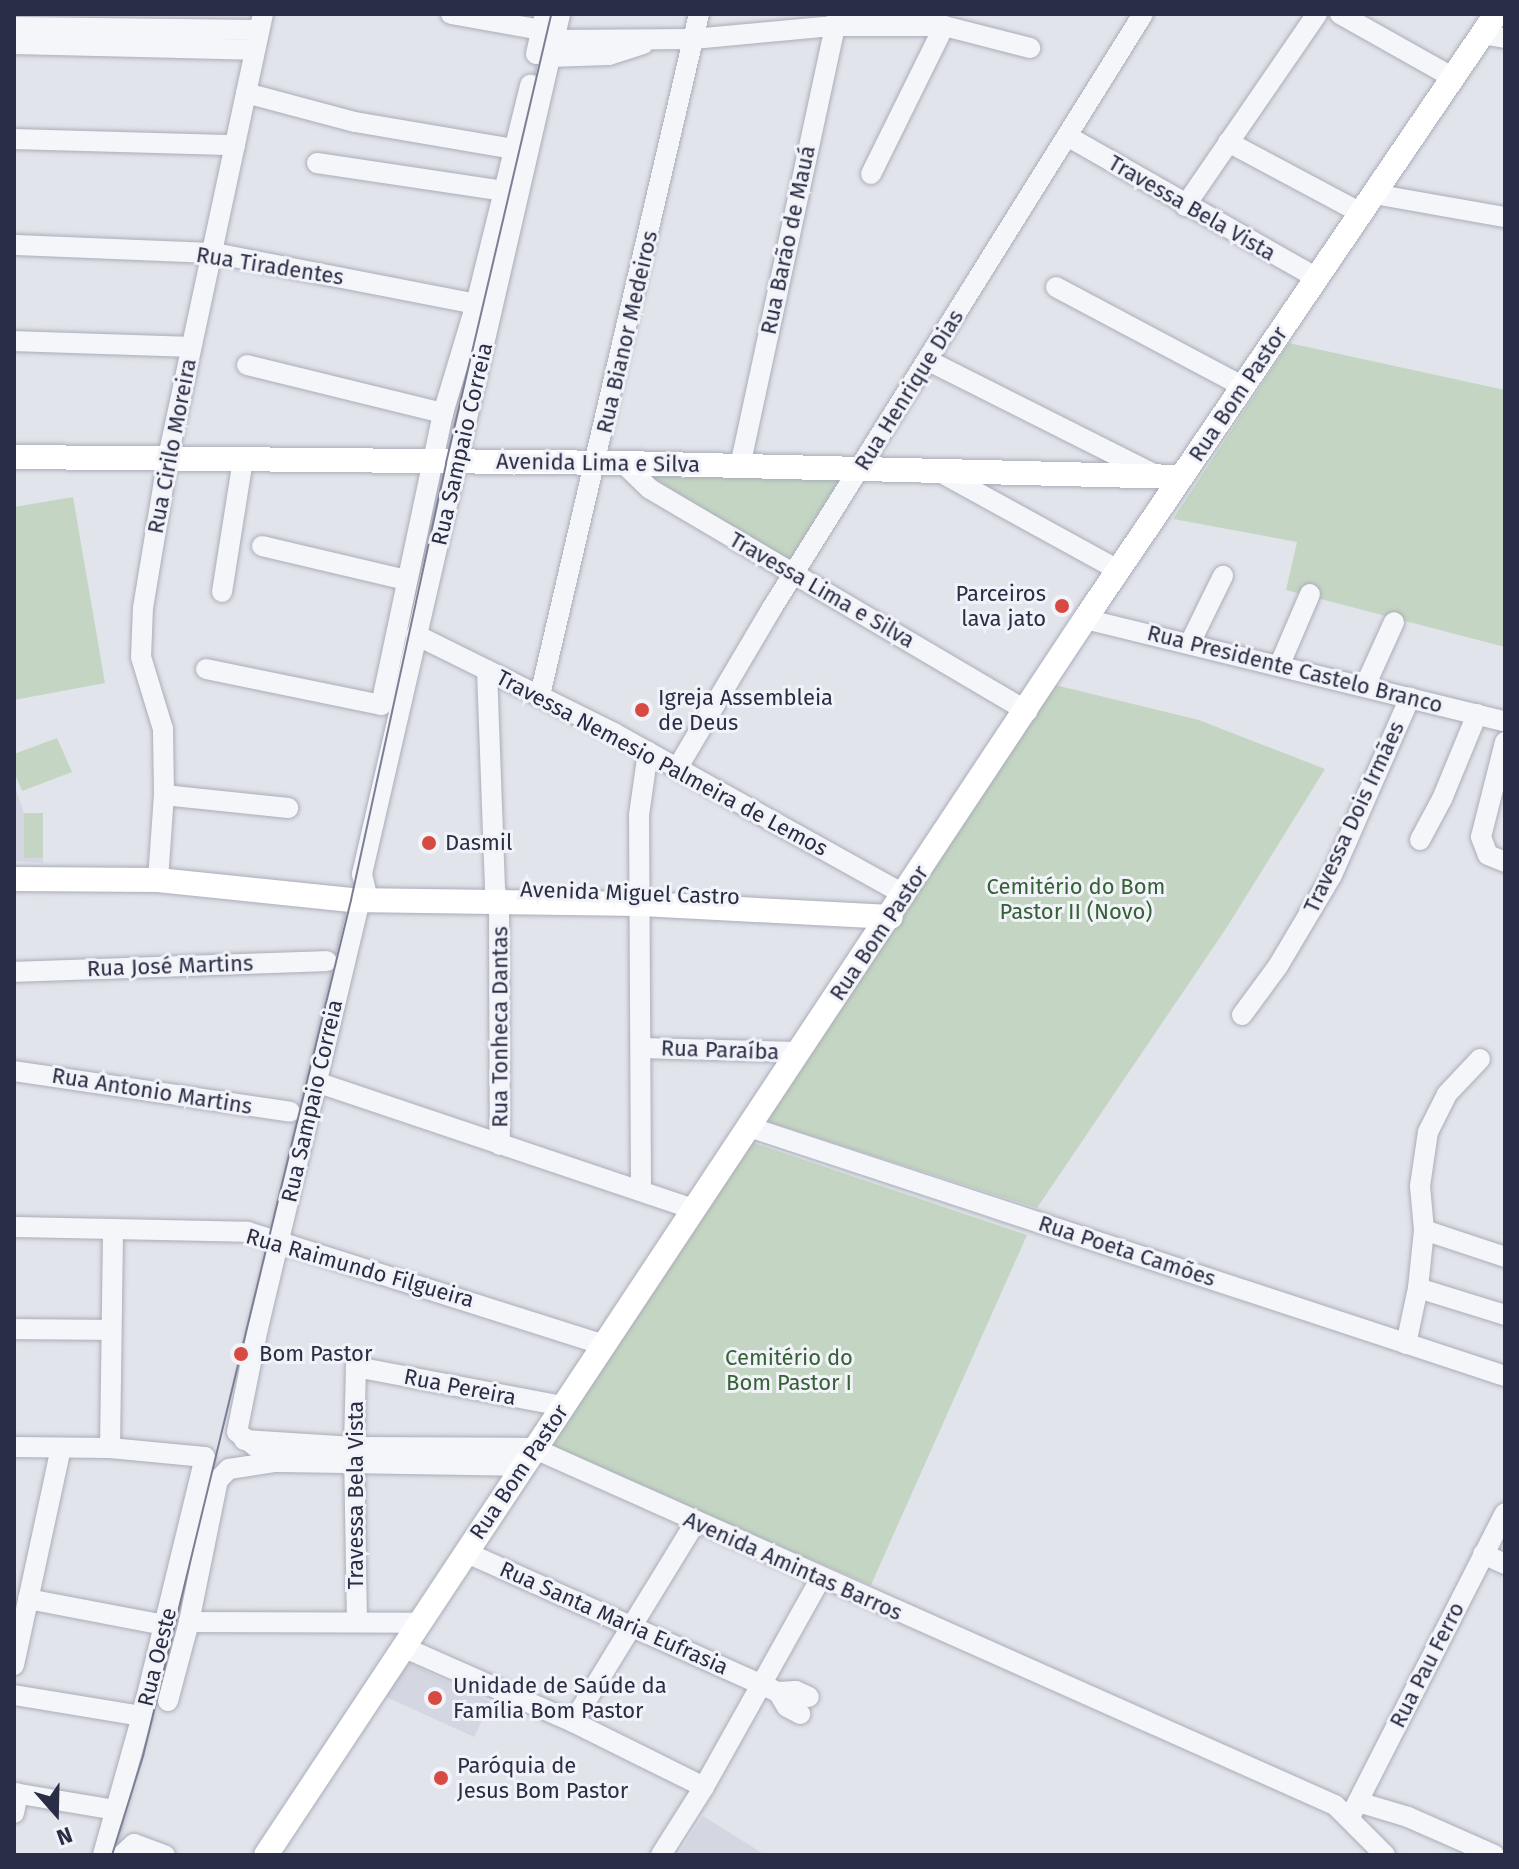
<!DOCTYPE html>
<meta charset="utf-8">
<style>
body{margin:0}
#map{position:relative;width:1519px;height:1869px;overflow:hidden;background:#e2e4eb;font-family:"Fira Sans",sans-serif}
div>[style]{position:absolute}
.built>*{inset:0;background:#d4d6e1}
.green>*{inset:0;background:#c4d6c3}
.roads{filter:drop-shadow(0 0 2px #aaadb9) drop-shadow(0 0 2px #aaadb9)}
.minor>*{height:20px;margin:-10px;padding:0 10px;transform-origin:10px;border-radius:10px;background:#f5f6f9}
.major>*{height:24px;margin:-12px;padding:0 12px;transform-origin:12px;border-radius:12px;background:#fff}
.tram>*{height:2px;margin:-1px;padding:0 1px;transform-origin:1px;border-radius:1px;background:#7b7f96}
.dots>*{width:22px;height:22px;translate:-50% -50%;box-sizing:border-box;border:4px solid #f2f3f8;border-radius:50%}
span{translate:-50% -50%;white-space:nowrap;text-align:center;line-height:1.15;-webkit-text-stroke:6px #f2f3f8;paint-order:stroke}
.street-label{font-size:22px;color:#292d45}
.poi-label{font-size:22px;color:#292d45}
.right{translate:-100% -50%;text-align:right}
.left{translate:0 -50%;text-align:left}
.park-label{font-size:22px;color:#356136}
.frame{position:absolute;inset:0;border:16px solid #292d45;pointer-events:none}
.north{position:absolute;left:16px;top:1773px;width:80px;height:80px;-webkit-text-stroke:6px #f2f3f8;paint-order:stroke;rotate:160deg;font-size:22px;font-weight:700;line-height:32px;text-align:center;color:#292d45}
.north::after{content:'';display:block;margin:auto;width:28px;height:36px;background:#292d45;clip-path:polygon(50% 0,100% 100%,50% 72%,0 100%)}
</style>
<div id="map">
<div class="built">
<i style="clip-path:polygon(14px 784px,24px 813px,43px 813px,43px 863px,14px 861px)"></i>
<i style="clip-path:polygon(404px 1661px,491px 1702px,474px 1737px,382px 1695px)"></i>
<i style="clip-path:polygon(703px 1816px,765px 1855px,678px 1855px)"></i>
</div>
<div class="green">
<i style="clip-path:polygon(1289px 343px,1505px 390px,1505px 647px,1286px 590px,1297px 542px,1173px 519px)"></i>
<i style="clip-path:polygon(643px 472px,850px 476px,791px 562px)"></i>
<i style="clip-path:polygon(73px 497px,105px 683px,14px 700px,14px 507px)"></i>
<i style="clip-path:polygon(1051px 684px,1199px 720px,1325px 769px,1227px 927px,1037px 1208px,759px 1119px)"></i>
<i style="clip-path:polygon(57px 738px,72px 772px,22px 791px,14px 772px,14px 754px)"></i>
<i style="clip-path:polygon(24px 813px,43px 813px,43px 858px,24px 858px)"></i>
<i style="clip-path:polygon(748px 1141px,1027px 1235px,871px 1585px,542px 1444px)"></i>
</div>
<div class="roads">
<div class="minor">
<i style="left:451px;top:14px;width:91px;rotate:10.1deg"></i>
<i style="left:1340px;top:14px;width:129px;rotate:29.4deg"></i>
<i style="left:14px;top:27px;width:244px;rotate:0.7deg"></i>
<i style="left:1482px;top:34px;width:23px;rotate:10deg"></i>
<i style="left:553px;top:40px;width:140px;rotate:-0.4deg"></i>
<i style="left:693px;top:39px;width:142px;rotate:-5.3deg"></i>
<i style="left:834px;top:26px;width:110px"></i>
<i style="left:944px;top:26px;width:89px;rotate:14.3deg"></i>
<i style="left:14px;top:44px;width:239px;rotate:1.4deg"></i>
<i style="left:536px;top:54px;width:41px;rotate:-77.3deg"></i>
<i style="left:549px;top:57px;width:60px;rotate:-1.9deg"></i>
<i style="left:609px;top:55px;width:36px;rotate:-18deg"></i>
<i style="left:246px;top:93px;width:113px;rotate:14.9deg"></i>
<i style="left:355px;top:122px;width:160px;rotate:9.7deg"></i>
<i style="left:1067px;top:136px;width:288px;rotate:29.6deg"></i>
<i style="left:14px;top:139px;width:221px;rotate:1.6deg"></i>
<i style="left:1228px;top:142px;width:151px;rotate:28.1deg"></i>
<i style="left:317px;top:163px;width:190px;rotate:8.5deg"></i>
<i style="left:871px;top:174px;width:165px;rotate:-63.7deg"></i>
<i style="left:1374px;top:194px;width:133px;rotate:10deg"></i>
<i style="left:1185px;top:206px;width:233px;rotate:-55.5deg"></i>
<i style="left:14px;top:245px;width:200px;rotate:2.3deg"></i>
<i style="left:214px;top:253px;width:267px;rotate:11deg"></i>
<i style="left:1056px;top:287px;width:211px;rotate:28deg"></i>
<i style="left:14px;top:341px;width:177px;rotate:1.9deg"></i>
<i style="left:929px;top:361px;width:254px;rotate:26.7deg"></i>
<i style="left:247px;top:365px;width:202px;rotate:13.8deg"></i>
<i style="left:623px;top:463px;width:37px;rotate:44deg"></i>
<i style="left:650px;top:489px;width:438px;rotate:30.5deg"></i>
<i style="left:740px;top:466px;width:463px;rotate:-77.8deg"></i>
<i style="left:938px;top:471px;width:205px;rotate:28.8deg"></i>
<i style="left:262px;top:546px;width:148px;rotate:13.3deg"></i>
<i style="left:222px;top:592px;width:135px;rotate:-81deg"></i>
<i style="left:1085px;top:619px;width:432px;rotate:13.7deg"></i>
<i style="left:416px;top:635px;width:221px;rotate:26.3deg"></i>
<i style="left:614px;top:733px;width:333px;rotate:29.1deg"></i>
<i style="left:1190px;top:643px;width:75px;rotate:-63.8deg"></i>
<i style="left:1280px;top:664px;width:76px;rotate:-66.8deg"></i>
<i style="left:206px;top:669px;width:179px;rotate:11.6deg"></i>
<i style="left:381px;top:705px;width:299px;rotate:-78deg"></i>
<i style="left:443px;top:413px;width:114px;rotate:-73.2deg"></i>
<i style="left:476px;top:304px;width:226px;rotate:-76.1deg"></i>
<i style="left:487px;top:670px;width:219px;rotate:87.9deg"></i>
<i style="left:495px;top:889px;width:15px;rotate:74deg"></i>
<i style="left:499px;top:903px;width:242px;rotate:89.8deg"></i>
<i style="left:1365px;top:686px;width:70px;rotate:-65.6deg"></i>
<i style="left:540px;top:695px;width:699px;rotate:-76.86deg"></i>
<i style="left:1505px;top:742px;width:98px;rotate:104.2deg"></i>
<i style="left:1481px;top:837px;width:19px;rotate:69deg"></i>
<i style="left:1488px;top:855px;width:18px;rotate:22deg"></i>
<i style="left:678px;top:767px;width:185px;rotate:-59.4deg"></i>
<i style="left:772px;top:608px;width:700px;rotate:-58.01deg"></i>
<i style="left:164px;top:795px;width:125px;rotate:6deg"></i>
<i style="left:1420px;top:840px;width:47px;rotate:-61.8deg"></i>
<i style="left:1442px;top:799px;width:92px;rotate:-67.6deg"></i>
<i style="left:158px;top:880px;width:85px;rotate:-86deg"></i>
<i style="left:164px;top:795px;width:66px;rotate:-90.9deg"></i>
<i style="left:163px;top:729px;width:75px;rotate:-107deg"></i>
<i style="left:141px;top:657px;width:49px;rotate:-87.7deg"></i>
<i style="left:143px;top:608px;width:153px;rotate:-80.6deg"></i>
<i style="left:168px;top:457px;width:453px;rotate:-77.9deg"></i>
<i style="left:368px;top:900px;width:27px;rotate:-103deg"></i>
<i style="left:362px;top:874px;width:882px;rotate:-77.03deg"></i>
<i style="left:14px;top:972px;width:313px;rotate:-2deg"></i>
<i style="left:1242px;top:1015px;width:61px;rotate:-53.7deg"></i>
<i style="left:1278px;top:966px;width:106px;rotate:-59.3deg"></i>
<i style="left:1332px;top:875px;width:194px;rotate:-66.3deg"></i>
<i style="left:642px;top:1048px;width:156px;rotate:1.5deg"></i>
<i style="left:14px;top:1071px;width:279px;rotate:8.4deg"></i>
<i style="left:316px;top:1082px;width:399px;rotate:18.6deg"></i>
<i style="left:749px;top:1127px;width:796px;rotate:18.23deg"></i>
<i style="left:641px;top:1190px;width:375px;rotate:-90.3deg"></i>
<i style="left:639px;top:815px;width:64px;rotate:-81.9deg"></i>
<i style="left:14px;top:1227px;width:234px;rotate:1.2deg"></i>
<i style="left:248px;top:1232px;width:374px;rotate:17.6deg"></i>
<i style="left:1424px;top:1230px;width:85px;rotate:18.4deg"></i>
<i style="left:1418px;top:1288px;width:91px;rotate:17.2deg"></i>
<i style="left:14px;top:1329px;width:97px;rotate:0.6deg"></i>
<i style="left:1406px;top:1344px;width:57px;rotate:-77.9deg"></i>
<i style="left:1418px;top:1288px;width:58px;rotate:-84.1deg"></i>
<i style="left:1424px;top:1230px;width:44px;rotate:-95.2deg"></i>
<i style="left:1420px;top:1186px;width:55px;rotate:-81.6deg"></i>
<i style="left:1428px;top:1132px;width:42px;rotate:-63.4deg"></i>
<i style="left:1447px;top:1094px;width:48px;rotate:-46.7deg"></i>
<i style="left:244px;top:1440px;width:110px;rotate:3.6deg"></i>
<i style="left:354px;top:1447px;width:179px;rotate:0.3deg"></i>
<i style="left:533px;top:1448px;width:878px;rotate:24deg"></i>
<i style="left:1335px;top:1805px;width:71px;rotate:45deg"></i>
<i style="left:14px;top:1447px;width:96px;rotate:0.6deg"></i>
<i style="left:110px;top:1448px;width:95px;rotate:5.4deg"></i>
<i style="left:205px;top:1457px;width:267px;rotate:103.7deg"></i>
<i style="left:142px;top:1716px;width:144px;rotate:105.7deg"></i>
<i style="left:110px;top:1448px;width:219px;rotate:-89.2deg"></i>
<i style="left:275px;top:1462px;width:48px;rotate:-141.7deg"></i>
<i style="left:237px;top:1432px;width:106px;rotate:-78.6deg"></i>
<i style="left:258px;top:1328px;width:440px;rotate:-76.6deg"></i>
<i style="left:465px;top:1552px;width:343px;rotate:24.1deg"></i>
<i style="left:778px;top:1692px;width:18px;rotate:-3deg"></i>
<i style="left:796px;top:1691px;width:14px;rotate:25deg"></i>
<i style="left:1483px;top:1554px;width:24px;rotate:24deg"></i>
<i style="left:28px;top:1599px;width:138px;rotate:10.8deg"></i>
<i style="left:189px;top:1622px;width:145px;rotate:-78.5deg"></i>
<i style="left:218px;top:1480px;width:16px;rotate:-45deg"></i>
<i style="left:229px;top:1469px;width:47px;rotate:-8.7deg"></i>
<i style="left:275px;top:1462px;width:247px;rotate:0.9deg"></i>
<i style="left:357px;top:1622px;width:175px;rotate:-91deg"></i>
<i style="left:354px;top:1447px;width:80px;rotate:-88.6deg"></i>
<i style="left:356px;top:1367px;width:211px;rotate:10.7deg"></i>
<i style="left:403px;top:1647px;width:186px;rotate:23.8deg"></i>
<i style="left:573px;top:1722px;width:146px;rotate:26.4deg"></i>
<i style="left:14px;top:1665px;width:222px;rotate:-77.8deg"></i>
<i style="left:778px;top:1692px;width:17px;rotate:59deg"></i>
<i style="left:787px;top:1707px;width:15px;rotate:28deg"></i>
<i style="left:14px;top:1695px;width:130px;rotate:9.3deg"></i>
<i style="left:168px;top:1701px;width:82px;rotate:-75.1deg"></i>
<i style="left:189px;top:1622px;width:231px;rotate:0.2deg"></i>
<i style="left:573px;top:1722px;width:233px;rotate:-58.5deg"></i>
<i style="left:14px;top:1793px;width:103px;rotate:9.5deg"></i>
<i style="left:1358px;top:1802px;width:52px;rotate:16.7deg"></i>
<i style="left:1408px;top:1817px;width:94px;rotate:23.8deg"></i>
<i style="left:14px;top:1813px;width:20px;rotate:-79deg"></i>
<i style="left:1350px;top:1817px;width:341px;rotate:-63deg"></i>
<i style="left:122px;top:1855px;width:16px;rotate:-43deg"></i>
<i style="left:134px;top:1844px;width:33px;rotate:20deg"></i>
<i style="left:661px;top:1855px;width:80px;rotate:-57.7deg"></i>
<i style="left:704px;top:1787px;width:240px;rotate:-60.8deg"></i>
</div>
<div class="major">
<i style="left:14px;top:457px;width:609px;rotate:0.56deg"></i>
<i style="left:623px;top:463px;width:558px;rotate:1.44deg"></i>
<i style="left:14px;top:879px;width:144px;rotate:0.4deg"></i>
<i style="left:158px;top:880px;width:194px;rotate:5.9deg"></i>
<i style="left:351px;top:900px;width:291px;rotate:0.8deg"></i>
<i style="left:642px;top:904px;width:249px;rotate:3deg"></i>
<i style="left:266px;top:1855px;width:1483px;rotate:-56.47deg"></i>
<i style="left:1085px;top:619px;width:731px;rotate:-55.81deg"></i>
</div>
</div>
<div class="tram">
<i style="left:112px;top:1855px;width:104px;rotate:-72.6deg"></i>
<i style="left:143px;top:1756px;width:881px;rotate:-76.34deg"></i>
<i style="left:351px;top:900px;width:447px;rotate:-77.7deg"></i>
<i style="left:446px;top:463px;width:461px;rotate:-76.8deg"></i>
</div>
<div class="dots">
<i style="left:1062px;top:606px;background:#d74a41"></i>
<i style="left:642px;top:710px;background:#d74a41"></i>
<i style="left:429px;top:843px;background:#d74a41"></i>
<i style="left:241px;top:1354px;background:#d74a41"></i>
<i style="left:435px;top:1698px;background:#d74a41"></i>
<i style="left:441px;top:1778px;background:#d74a41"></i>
</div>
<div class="street-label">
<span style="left:1192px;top:208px;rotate:30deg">Travessa Bela Vista</span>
<span style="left:788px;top:240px;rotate:-78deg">Rua Barão de Mauá</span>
<span style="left:270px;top:266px;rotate:9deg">Rua Tiradentes</span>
<span style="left:627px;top:332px;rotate:-77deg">Rua Bianor Medeiros</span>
<span style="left:909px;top:390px;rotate:-58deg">Rua Henrique Dias</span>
<span style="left:1238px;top:394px;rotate:-56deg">Rua Bom Pastor</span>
<span style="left:462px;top:444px;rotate:-77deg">Rua Sampaio Correia</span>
<span style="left:172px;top:446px;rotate:-79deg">Rua Cirilo Moreira</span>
<span style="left:598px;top:463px;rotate:1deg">Avenida Lima e Silva</span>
<span style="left:822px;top:590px;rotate:30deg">Travessa Lima e Silva</span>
<span style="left:1295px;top:669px;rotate:14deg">Rua Presidente Castelo Branco</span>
<span style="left:662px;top:763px;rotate:28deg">Travessa Nemesio Palmeira de Lemos</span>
<span style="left:1354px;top:817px;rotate:-65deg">Travessa Dois Irmães</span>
<span style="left:630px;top:893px;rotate:2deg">Avenida Miguel Castro</span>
<span style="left:879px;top:933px;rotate:-56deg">Rua Bom Pastor</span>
<span style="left:170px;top:966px;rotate:-2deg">Rua José Martins</span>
<span style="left:500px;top:1027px;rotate:-90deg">Rua Tonheca Dantas</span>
<span style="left:720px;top:1050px;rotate:2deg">Rua Paraíba</span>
<span style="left:152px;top:1091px;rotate:9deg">Rua Antonio Martins</span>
<span style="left:312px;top:1101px;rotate:-77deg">Rua Sampaio Correia</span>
<span style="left:1127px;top:1251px;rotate:18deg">Rua Poeta Camões</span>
<span style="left:360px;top:1268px;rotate:16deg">Rua Raimundo Filgueira</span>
<span style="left:460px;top:1387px;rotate:11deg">Rua Pereira</span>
<span style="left:519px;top:1472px;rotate:-56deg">Rua Bom Pastor</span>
<span style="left:356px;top:1495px;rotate:-90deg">Travessa Bela Vista</span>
<span style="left:793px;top:1566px;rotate:24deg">Avenida Amintas Barros</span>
<span style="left:614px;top:1618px;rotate:24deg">Rua Santa Maria Eufrasia</span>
<span style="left:157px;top:1657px;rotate:-76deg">Rua Oeste</span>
<span style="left:1427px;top:1665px;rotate:-63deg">Rua Pau Ferro</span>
</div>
<div class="poi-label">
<span class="right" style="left:1046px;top:606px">Parceiros<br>lava jato</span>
<span class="left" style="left:658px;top:710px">Igreja Assembleia<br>de Deus</span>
<span class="left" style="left:445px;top:843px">Dasmil</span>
<span class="left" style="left:259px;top:1354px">Bom Pastor</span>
<span class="left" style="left:453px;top:1698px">Unidade de Saúde da<br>Família Bom Pastor</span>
<span class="left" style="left:457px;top:1778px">Paróquia de<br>Jesus Bom Pastor</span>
</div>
<div class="park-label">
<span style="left:1076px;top:899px">Cemitério do Bom<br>Pastor II (Novo)</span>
<span style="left:789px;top:1370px">Cemitério do<br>Bom Pastor I</span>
</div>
<div class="frame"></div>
<div class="north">N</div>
</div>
